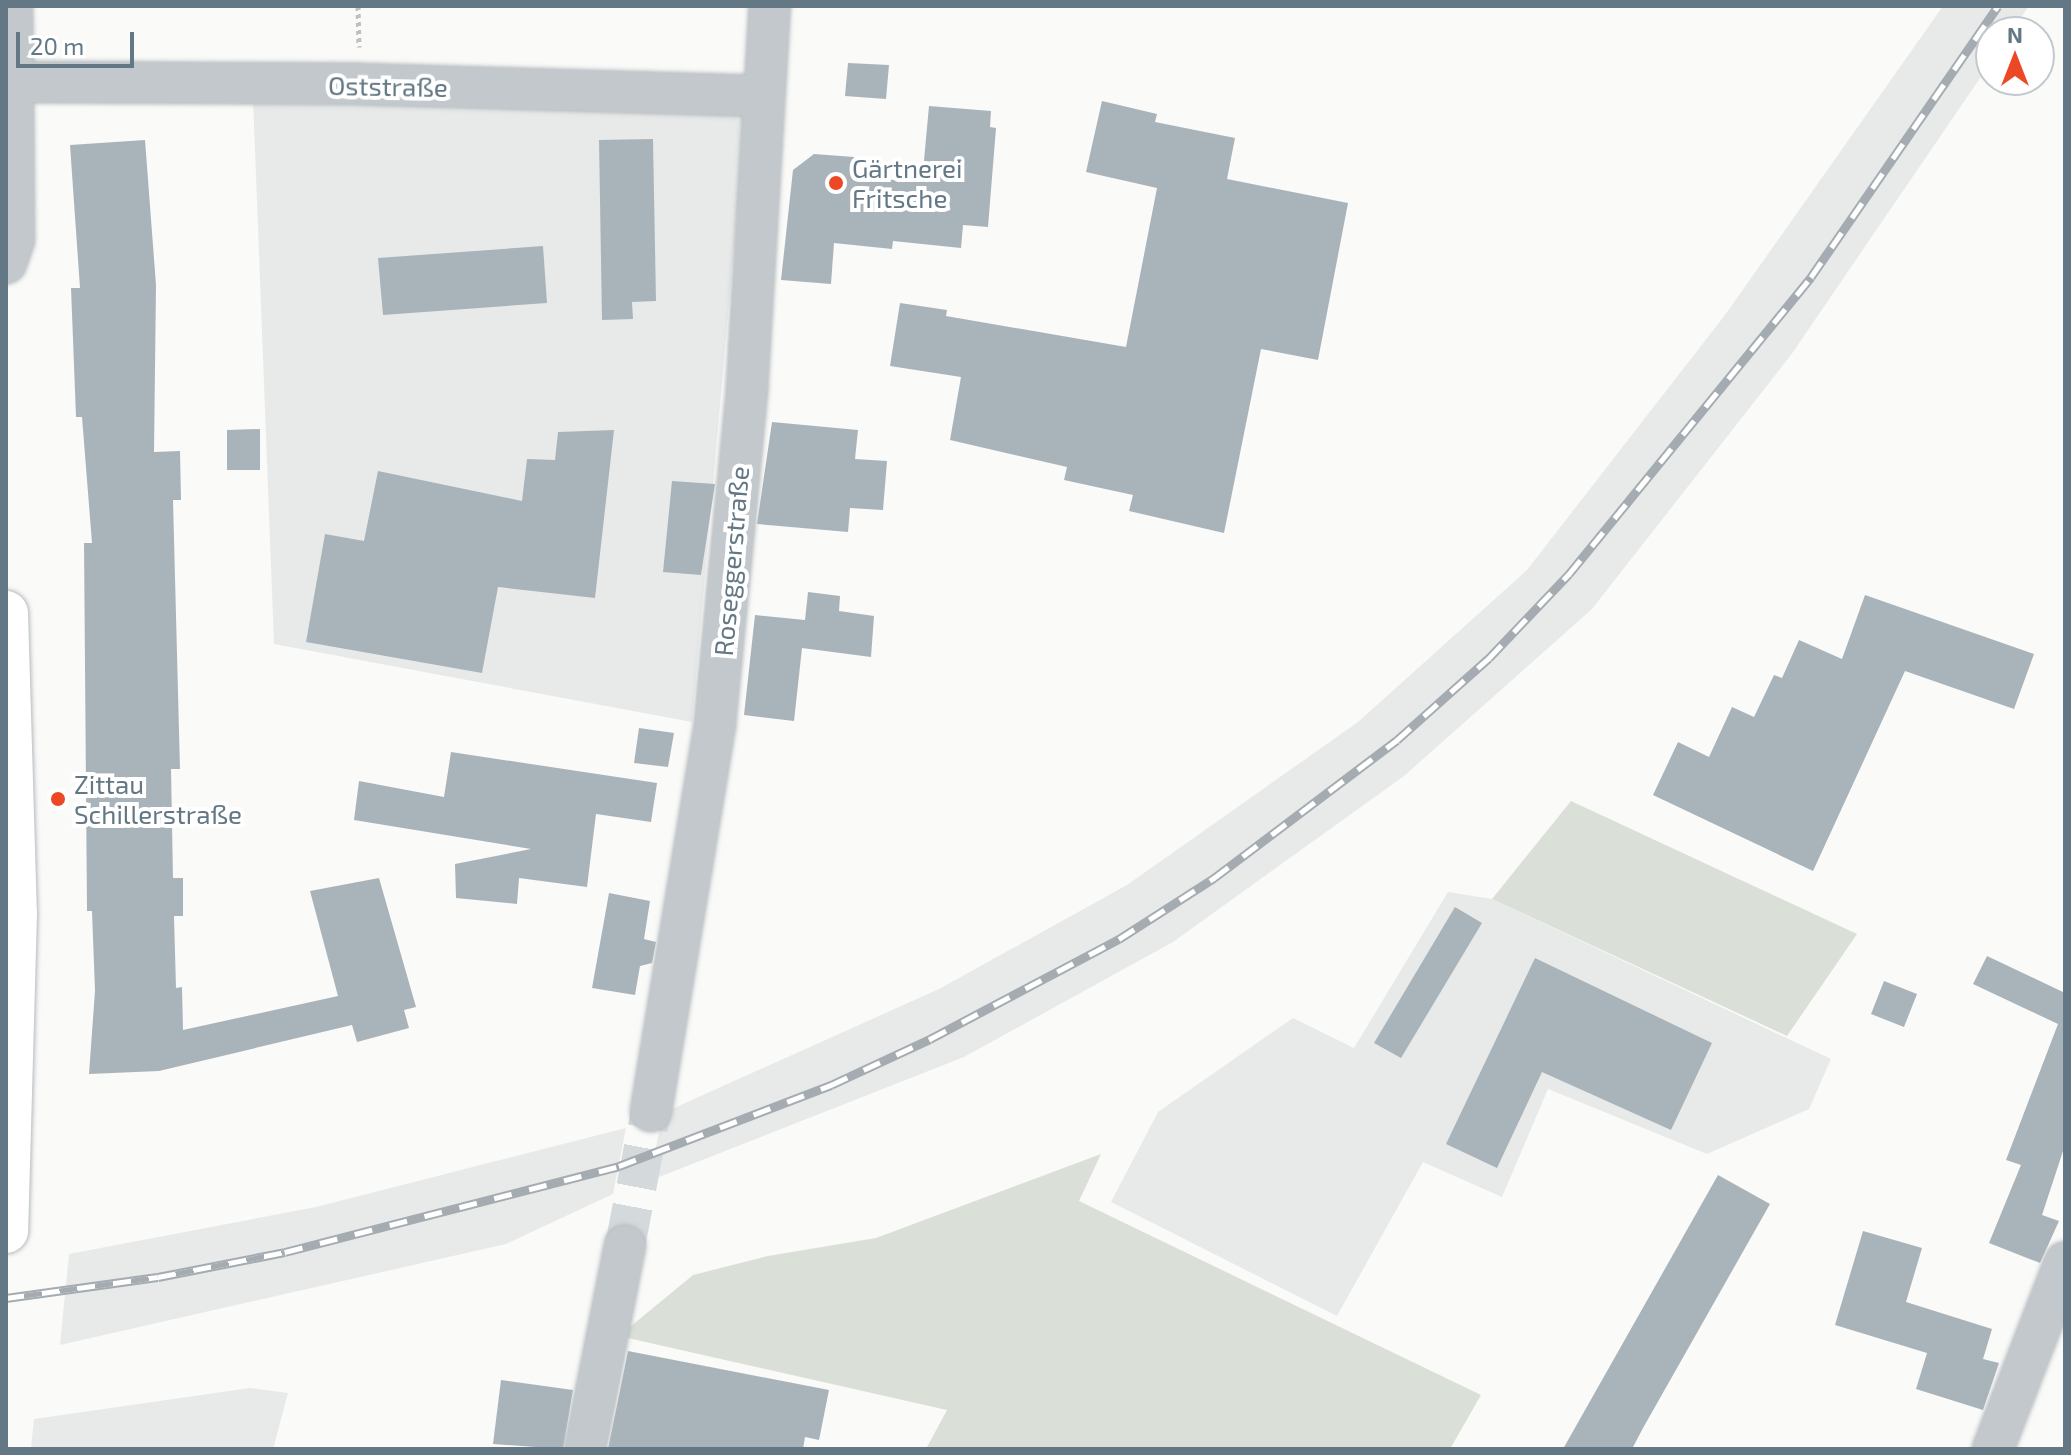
<!DOCTYPE html>
<meta charset="utf-8">
<style>
body{margin:0}
#map{position:relative;width:2071px;height:1455px;overflow:hidden;background:#fafaf8;font-family:"Exo 2",sans-serif}
div>[style]{position:absolute}
.built>*{inset:0;background:#e8eae9}
.green>*{inset:0;background:#dae0d7}
.building>*{inset:0;background:#a9b4ba}
.minor-tunnel>*{height:40px;margin-top:-20px;transform-origin:0;background:repeating-linear-gradient(90deg,#d4dadb 0 40px,transparent 0 60px)}
.path>*{height:5px;margin-top:-2.5px;transform-origin:0;background:repeating-linear-gradient(90deg,#bdc1c3 0 4px,transparent 0 8px)}
.roads{filter:drop-shadow(0 0 2px #b6bcc0) drop-shadow(0 0 2px #b6bcc0)}
.minor>*{height:40px;margin:-20px;padding:0 20px;transform-origin:20px;border-radius:20px;background:#c3c8cc}
.major>*{height:44px;margin:-22px;padding:0 22px;transform-origin:22px;border-radius:22px;background:#fff}
.rail>*{height:9px;margin-top:-4.5px;transform-origin:0;background:repeating-linear-gradient(90deg,#fff 0 18px,#a4acb2 0 36px);box-sizing:border-box;border-block:2px solid #a4acb2}
.dots>*{width:22px;height:22px;translate:-50% -50%;box-sizing:border-box;border:4px solid #fff;border-radius:50%}
span{translate:-50% -50%;white-space:nowrap;text-align:center;line-height:1.15;-webkit-text-stroke:8px #fff;paint-order:stroke}
.street-label{font-size:26px;color:#637884}
.poi-label{font-size:26px;color:#637884}
.left{translate:0 -50%;text-align:left}
.frame{position:absolute;inset:0;border:8px solid #637884;pointer-events:none}
.north{position:absolute;left:1975px;top:16px;width:80px;height:80px;box-sizing:border-box;background:#fff;border:2px solid #c1c9ce;border-radius:50%;rotate:0deg;font-size:22px;font-weight:700;line-height:32px;text-align:center;color:#637884}
.north::after{content:'';display:block;margin:auto;width:28px;height:36px;background:#ec4826;clip-path:polygon(50% 0,100% 100%,50% 72%,0 100%)}
.scale{position:absolute;left:16px;top:32px;width:118px;height:36px;box-sizing:border-box;border:4px solid #637884;border-top:0;padding-left:10px;font-size:24px;line-height:28px;white-space:nowrap;color:#637884;-webkit-text-stroke:6px #fff;paint-order:stroke}
</style>
<div id="map">
<div class="built">
<i style="clip-path:polygon(1943px 6px,2029px 6px,2011px 32px,1991px 32px,1991px 62px,1791px 355px,1592px 609px,1404px 776px,1173px 942px,964px 1057px,649px 1181px,663px 1113px,939px 989px,1127px 885px,1358px 722px,1527px 570px,1725px 315px)"></i>
<i style="clip-path:polygon(253px 98px,746px 110px,692px 722px,274px 644px)"></i>
<i style="clip-path:polygon(1448px 892px,1492px 899px,1831px 1059px,1809px 1109px,1707px 1154px,1548px 1089px,1502px 1197px,1423px 1162px,1337px 1316px,1111px 1202px,1158px 1112px,1293px 1018px,1354px 1048px)"></i>
<i style="clip-path:polygon(626px 1128px,613px 1194px,506px 1244px,60px 1345px,69px 1254px,316px 1207px)"></i>
<i style="clip-path:polygon(250px 1388px,288px 1393px,273px 1449px,31px 1449px,34px 1419px)"></i>
</div>
<div class="green">
<i style="clip-path:polygon(1571px 801px,1857px 934px,1787px 1036px,1492px 899px)"></i>
<i style="clip-path:polygon(1101px 1154px,1079px 1201px,1481px 1395px,1450px 1449px,926px 1449px,947px 1410px,619px 1336px,693px 1275px,768px 1256px,876px 1238px)"></i>
</div>
<div class="building">
<i style="clip-path:polygon(848px 63px,889px 65px,886px 99px,845px 96px)"></i>
<i style="clip-path:polygon(1102px 101px,1157px 114px,1155px 122px,1235px 138px,1227px 179px,1348px 203px,1318px 360px,1261px 349px,1224px 533px,1129px 511px,1133px 495px,1064px 480px,1067px 467px,950px 440px,961px 377px,890px 366px,900px 303px,947px 310px,946px 316px,1126px 347px,1157px 188px,1086px 172px)"></i>
<i style="clip-path:polygon(929px 106px,991px 111px,990px 127px,996px 128px,988px 227px,963px 225px,961px 248px,893px 241px,892px 249px,834px 243px,831px 284px,781px 280px,793px 170px,814px 154px,854px 157px,853px 177px,922px 182px)"></i>
<i style="clip-path:polygon(653px 139px,656px 301px,632px 302px,633px 319px,602px 320px,599px 140px)"></i>
<i style="clip-path:polygon(145px 140px,156px 285px,154px 452px,180px 451px,181px 500px,173px 500px,180px 769px,171px 769px,173px 878px,183px 878px,183px 916px,174px 916px,176px 988px,182px 987px,183px 1030px,338px 996px,310px 891px,379px 878px,416px 1007px,404px 1010px,409px 1028px,357px 1042px,352px 1025px,159px 1071px,89px 1074px,95px 991px,92px 911px,87px 911px,84px 543px,92px 543px,82px 417px,76px 417px,71px 288px,80px 288px,70px 145px)"></i>
<i style="clip-path:polygon(543px 246px,547px 303px,383px 315px,378px 258px)"></i>
<i style="clip-path:polygon(772px 422px,858px 430px,855px 459px,887px 461px,883px 510px,850px 508px,848px 532px,757px 524px)"></i>
<i style="clip-path:polygon(260px 429px,260px 470px,227px 470px,227px 430px)"></i>
<i style="clip-path:polygon(614px 430px,595px 598px,498px 587px,482px 673px,306px 642px,325px 534px,364px 541px,378px 471px,522px 501px,527px 459px,555px 460px,558px 432px)"></i>
<i style="clip-path:polygon(672px 481px,715px 484px,701px 575px,663px 572px)"></i>
<i style="clip-path:polygon(808px 592px,840px 596px,839px 611px,874px 616px,871px 657px,802px 648px,794px 721px,744px 715px,755px 615px,805px 620px)"></i>
<i style="clip-path:polygon(1865px 595px,2034px 654px,2014px 709px,1905px 671px,1813px 871px,1653px 795px,1678px 742px,1709px 757px,1732px 707px,1754px 717px,1774px 675px,1782px 678px,1799px 640px,1842px 659px)"></i>
<i style="clip-path:polygon(639px 728px,674px 733px,668px 767px,634px 763px)"></i>
<i style="clip-path:polygon(451px 752px,657px 783px,651px 822px,596px 814px,587px 887px,519px 878px,517px 904px,456px 898px,455px 864px,531px 849px,354px 820px,359px 781px,444px 797px)"></i>
<i style="clip-path:polygon(609px 893px,650px 901px,644px 939px,656px 942px,652px 963px,640px 966px,635px 995px,592px 988px)"></i>
<i style="clip-path:polygon(1455px 907px,1482px 923px,1401px 1058px,1374px 1043px)"></i>
<i style="clip-path:polygon(1987px 956px,2065px 993px,2065px 1145px,2042px 1215px,2059px 1221px,2040px 1263px,1989px 1243px,2021px 1165px,2006px 1160px,2058px 1024px,1973px 984px)"></i>
<i style="clip-path:polygon(1535px 958px,1712px 1043px,1671px 1130px,1542px 1072px,1497px 1168px,1446px 1144px)"></i>
<i style="clip-path:polygon(1884px 981px,1917px 994px,1904px 1027px,1871px 1014px)"></i>
<i style="clip-path:polygon(1718px 1175px,1770px 1204px,1643px 1428px,1632px 1449px,1563px 1449px)"></i>
<i style="clip-path:polygon(1863px 1231px,1922px 1248px,1906px 1302px,1992px 1329px,1983px 1359px,1999px 1363px,1983px 1410px,1916px 1389px,1927px 1353px,1835px 1325px)"></i>
<i style="clip-path:polygon(628px 1351px,829px 1390px,819px 1440px,805px 1437px,803px 1449px,608px 1449px)"></i>
<i style="clip-path:polygon(501px 1380px,573px 1390px,563px 1449px,493px 1444px)"></i>
</div>
<div class="minor-tunnel">
<i style="left:625px;top:1246px;width:137px;rotate:-79.1deg"></i>
</div>
<div class="path">
<i style="left:358px;top:6px;width:41px;rotate:88.6deg"></i>
</div>
<div class="roads">
<div class="minor">
<i style="left:6px;top:90px;width:11px;rotate:-49deg"></i>
<i style="left:13px;top:82px;width:76px;rotate:-90.8deg"></i>
<i style="left:6px;top:263px;width:24px;rotate:-71deg"></i>
<i style="left:14px;top:240px;width:158px;rotate:-90.4deg"></i>
<i style="left:13px;top:82px;width:346px;rotate:0.3deg"></i>
<i style="left:359px;top:84px;width:404px;rotate:1.7deg"></i>
<i style="left:651px;top:1111px;width:393px;rotate:-80.6deg"></i>
<i style="left:715px;top:723px;width:336px;rotate:-84.5deg"></i>
<i style="left:747px;top:389px;width:384px;rotate:-86.6deg"></i>
<i style="left:585px;top:1449px;width:207px;rotate:-78.9deg"></i>
<i style="left:1993px;top:1449px;width:200px;rotate:-68.9deg"></i>
</div>
<div class="major">
<i style="left:6px;top:613px;width:301px;rotate:88.3deg"></i>
<i style="left:15px;top:914px;width:317px;rotate:91.6deg"></i>
</div>
</div>
<div class="rail">
<i style="left:6px;top:1298px;width:153px;rotate:-7.9deg"></i>
<i style="left:158px;top:1277px;width:129px;rotate:-11.1deg"></i>
<i style="left:285px;top:1252px;width:345px;rotate:-14.4deg"></i>
<i style="left:619px;top:1166px;width:227px;rotate:-20.9deg"></i>
<i style="left:831px;top:1085px;width:109px;rotate:-24.9deg"></i>
<i style="left:930px;top:1039px;width:214px;rotate:-27.9deg"></i>
<i style="left:1119px;top:939px;width:113px;rotate:-32.7deg"></i>
<i style="left:1214px;top:878px;width:229px;rotate:-37deg"></i>
<i style="left:1397px;top:740px;width:123px;rotate:-41.7deg"></i>
<i style="left:1489px;top:658px;width:116px;rotate:-46.4deg"></i>
<i style="left:1569px;top:574px;width:383px;rotate:-50.8deg"></i>
<i style="left:1811px;top:277px;width:329px;rotate:-55.4deg"></i>
</div>
<div class="dots">
<i style="left:836px;top:183px;background:#ec4826"></i>
<i style="left:58px;top:799px;background:#ec4826"></i>
</div>
<div class="street-label">
<span style="left:388px;top:86px;rotate:1deg">Oststraße</span>
<span style="left:731px;top:561px;rotate:-85deg">Roseggerstraße</span>
</div>
<div class="poi-label">
<span class="left" style="left:852px;top:183px">Gärtnerei<br>Fritsche</span>
<span class="left" style="left:74px;top:799px">Zittau<br>Schillerstraße</span>
</div>
<div class="frame"></div>
<div class="north">N</div>
<div class="scale">20 m</div>
</div>
